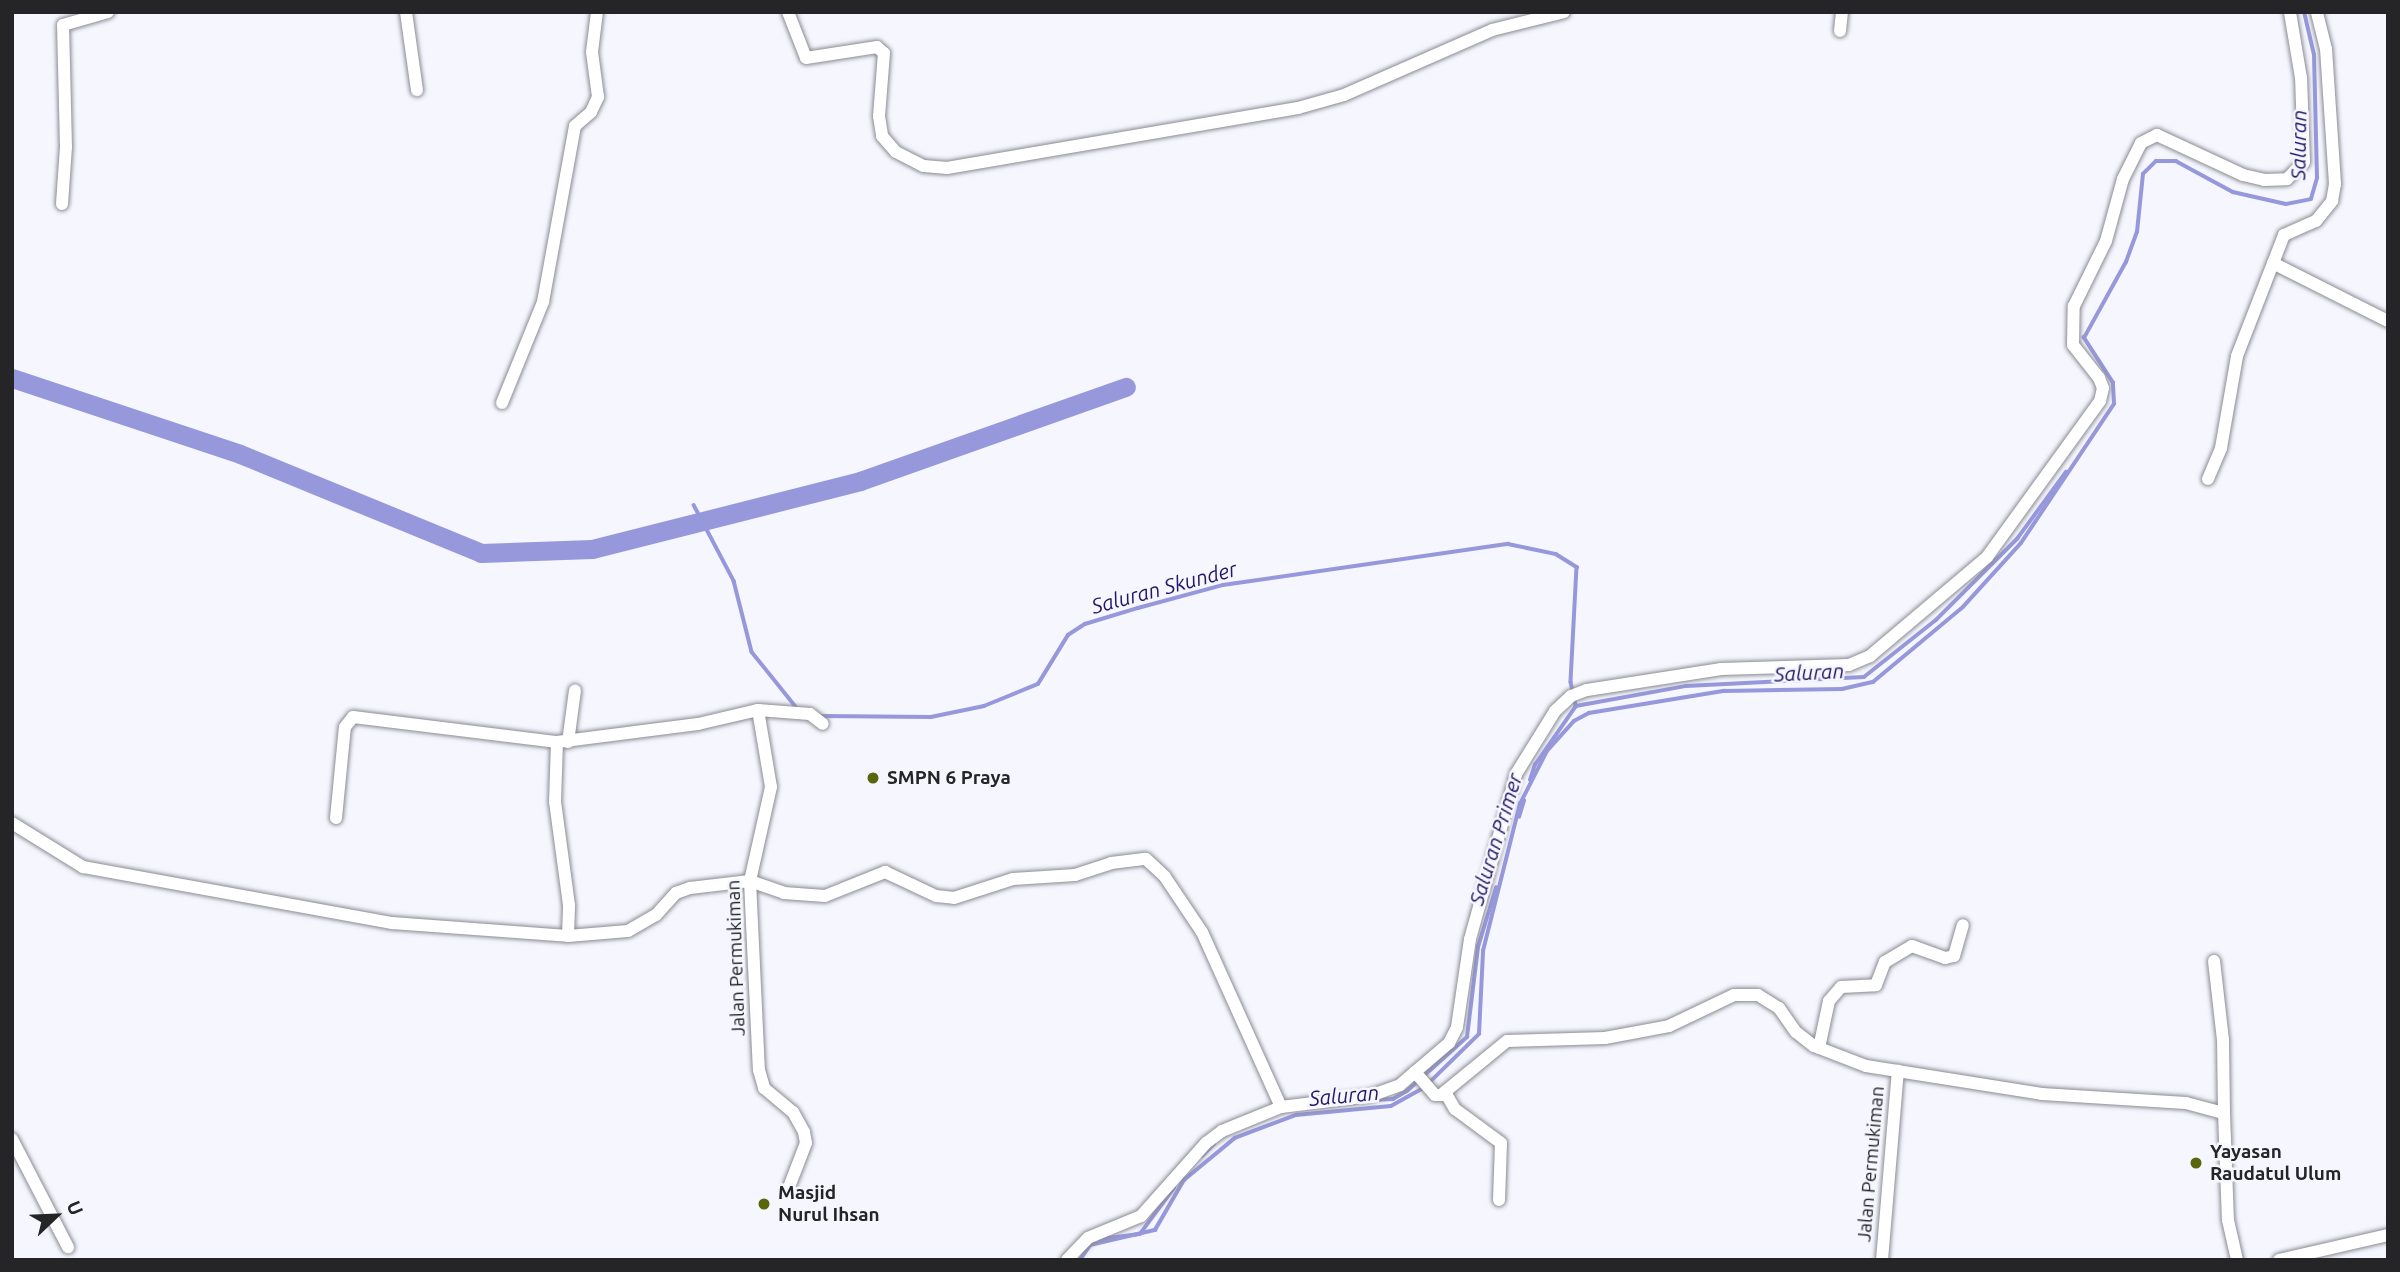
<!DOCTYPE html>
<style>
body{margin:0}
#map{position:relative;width:2400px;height:1272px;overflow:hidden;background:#f5f6fe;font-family:Ubuntu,sans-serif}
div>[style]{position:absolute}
.stream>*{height:3.5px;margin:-1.75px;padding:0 1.75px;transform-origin:1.75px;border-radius:1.75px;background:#9698db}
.river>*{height:19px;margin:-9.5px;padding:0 9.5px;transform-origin:9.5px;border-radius:9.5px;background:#9698db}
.roads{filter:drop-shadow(0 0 2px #8a8b92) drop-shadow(0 0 2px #8a8b92)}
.minor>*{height:12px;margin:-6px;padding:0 6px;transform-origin:6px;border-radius:6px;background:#fff}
.dots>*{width:19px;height:19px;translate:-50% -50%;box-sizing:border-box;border:4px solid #f5f6fe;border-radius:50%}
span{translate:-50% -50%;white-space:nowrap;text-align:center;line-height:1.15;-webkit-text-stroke:5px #f5f6fe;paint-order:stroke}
.poi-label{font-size:19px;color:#252528;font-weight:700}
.left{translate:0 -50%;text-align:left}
.street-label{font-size:19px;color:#252528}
.water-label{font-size:21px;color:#251765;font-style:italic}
.frame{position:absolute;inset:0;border:14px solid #252528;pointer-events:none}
.north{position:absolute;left:21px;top:1181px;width:70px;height:70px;-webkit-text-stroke:5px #f5f6fe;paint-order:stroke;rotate:67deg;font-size:19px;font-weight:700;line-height:28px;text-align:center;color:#252528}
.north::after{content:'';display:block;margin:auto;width:24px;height:32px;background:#252528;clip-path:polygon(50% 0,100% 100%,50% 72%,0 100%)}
</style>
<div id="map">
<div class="stream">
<i style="left:694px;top:505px;width:86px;rotate:62.2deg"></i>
<i style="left:734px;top:581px;width:73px;rotate:75.8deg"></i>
<i style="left:752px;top:652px;width:72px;rotate:51.2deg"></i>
<i style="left:821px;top:716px;width:110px;rotate:0.5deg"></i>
<i style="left:931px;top:717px;width:54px;rotate:-11.7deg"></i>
<i style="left:984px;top:706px;width:58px;rotate:-22.2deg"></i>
<i style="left:1038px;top:684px;width:57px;rotate:-58.5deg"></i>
<i style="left:1068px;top:635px;width:20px;rotate:-33deg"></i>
<i style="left:1085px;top:624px;width:55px;rotate:-16.8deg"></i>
<i style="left:1138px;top:608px;width:88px;rotate:-15.1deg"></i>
<i style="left:1223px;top:585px;width:288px;rotate:-8.2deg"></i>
<i style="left:1508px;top:544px;width:49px;rotate:11.8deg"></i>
<i style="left:1556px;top:554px;width:25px;rotate:32deg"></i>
<i style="left:1577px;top:567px;width:115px;rotate:93deg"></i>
<i style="left:1571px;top:682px;width:25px;rotate:78deg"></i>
<i style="left:1530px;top:780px;width:16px;rotate:-72deg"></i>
<i style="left:1535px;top:765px;width:72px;rotate:-55.2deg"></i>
<i style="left:1576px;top:706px;width:112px;rotate:-10.3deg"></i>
<i style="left:1686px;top:686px;width:178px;rotate:-2.9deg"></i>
<i style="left:1864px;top:677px;width:92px;rotate:-38.4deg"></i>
<i style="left:1936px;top:620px;width:115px;rotate:-45deg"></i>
<i style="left:2017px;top:539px;width:83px;rotate:-53.8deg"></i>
<i style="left:1519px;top:817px;width:17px;rotate:-73deg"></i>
<i style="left:1429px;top:1083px;width:70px;rotate:-44.4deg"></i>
<i style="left:1479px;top:1034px;width:83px;rotate:-87.2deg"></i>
<i style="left:1483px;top:951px;width:152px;rotate:-75.9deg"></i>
<i style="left:1520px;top:804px;width:59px;rotate:-63deg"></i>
<i style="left:1547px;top:751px;width:40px;rotate:-48deg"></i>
<i style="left:1574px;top:721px;width:17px;rotate:-28deg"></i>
<i style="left:1589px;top:713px;width:137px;rotate:-9.3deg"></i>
<i style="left:1724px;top:691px;width:118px;rotate:-1deg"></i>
<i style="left:1842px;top:689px;width:32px;rotate:-13deg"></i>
<i style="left:1873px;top:682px;width:117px;rotate:-39.8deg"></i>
<i style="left:1963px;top:607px;width:86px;rotate:-47.8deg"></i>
<i style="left:2021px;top:543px;width:167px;rotate:-56.2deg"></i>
<i style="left:2114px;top:404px;width:21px;rotate:-93deg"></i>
<i style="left:2113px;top:383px;width:54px;rotate:-122.8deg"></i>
<i style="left:2084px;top:338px;width:87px;rotate:-61.1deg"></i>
<i style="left:2126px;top:262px;width:32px;rotate:-70deg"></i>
<i style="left:2137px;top:232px;width:58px;rotate:-84.1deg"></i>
<i style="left:2143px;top:174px;width:18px;rotate:-45deg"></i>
<i style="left:2156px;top:161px;width:20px"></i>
<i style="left:2176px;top:161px;width:65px;rotate:28.5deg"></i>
<i style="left:2233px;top:192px;width:54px;rotate:12.8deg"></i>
<i style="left:2286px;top:204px;width:25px;rotate:-11deg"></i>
<i style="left:2311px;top:199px;width:22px;rotate:-74deg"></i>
<i style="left:2317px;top:178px;width:123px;rotate:-91.4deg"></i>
<i style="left:2314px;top:55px;width:44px;rotate:-103.1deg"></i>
<i style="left:1374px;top:1100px;width:19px;rotate:-3deg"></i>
<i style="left:1393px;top:1099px;width:16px;rotate:-30deg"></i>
<i style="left:1407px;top:1091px;width:81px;rotate:-42deg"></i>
<i style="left:1467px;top:1037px;width:91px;rotate:-83deg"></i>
<i style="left:1478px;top:947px;width:62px;rotate:-73deg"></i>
<i style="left:1202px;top:1156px;width:17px;rotate:-45deg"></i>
<i style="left:1100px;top:1239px;width:40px;rotate:-7.1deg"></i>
<i style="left:1140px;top:1234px;width:57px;rotate:-53.5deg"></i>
<i style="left:1080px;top:1260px;width:18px;rotate:-56deg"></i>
<i style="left:1090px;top:1245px;width:67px;rotate:-13deg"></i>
<i style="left:1155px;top:1230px;width:58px;rotate:-59.9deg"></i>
<i style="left:1184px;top:1180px;width:66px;rotate:-39.5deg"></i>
<i style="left:1235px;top:1138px;width:65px;rotate:-20.7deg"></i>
<i style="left:1296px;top:1115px;width:95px;rotate:-5.4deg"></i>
<i style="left:1391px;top:1106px;width:37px;rotate:-29deg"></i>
</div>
<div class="river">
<i style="left:12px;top:378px;width:240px;rotate:18.4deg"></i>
<i style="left:240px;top:454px;width:261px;rotate:22.3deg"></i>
<i style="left:481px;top:553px;width:111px;rotate:-2.1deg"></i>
<i style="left:592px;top:549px;width:276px;rotate:-14.2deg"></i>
<i style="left:860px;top:481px;width:282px;rotate:-19.5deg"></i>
</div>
<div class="roads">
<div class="minor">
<i style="left:406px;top:12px;width:79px;rotate:82deg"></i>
<i style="left:788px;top:12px;width:49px;rotate:68.6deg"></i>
<i style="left:806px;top:58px;width:72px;rotate:-8.8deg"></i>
<i style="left:877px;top:47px;width:9px;rotate:41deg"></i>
<i style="left:884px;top:53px;width:63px;rotate:94.5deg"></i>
<i style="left:879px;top:116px;width:20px;rotate:81deg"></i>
<i style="left:882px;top:136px;width:21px;rotate:49deg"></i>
<i style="left:896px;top:152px;width:31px;rotate:27deg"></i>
<i style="left:924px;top:166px;width:23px;rotate:5deg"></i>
<i style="left:947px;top:168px;width:356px;rotate:-9.7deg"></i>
<i style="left:1298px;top:108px;width:48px;rotate:-15.8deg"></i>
<i style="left:1344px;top:95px;width:162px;rotate:-23.7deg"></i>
<i style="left:1492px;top:30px;width:74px;rotate:-14deg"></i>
<i style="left:1840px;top:31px;width:19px;rotate:-84deg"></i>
<i style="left:62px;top:204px;width:57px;rotate:-86deg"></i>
<i style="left:66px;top:147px;width:122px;rotate:-91.4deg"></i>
<i style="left:63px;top:25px;width:47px;rotate:-16.1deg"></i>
<i style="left:2273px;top:263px;width:129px;rotate:26.8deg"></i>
<i style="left:502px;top:403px;width:109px;rotate:-67.9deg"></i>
<i style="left:543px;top:302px;width:179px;rotate:-79.7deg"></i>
<i style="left:575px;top:126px;width:21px;rotate:-41deg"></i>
<i style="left:591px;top:112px;width:17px;rotate:-65deg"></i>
<i style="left:598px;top:97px;width:45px;rotate:-97.6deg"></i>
<i style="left:592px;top:52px;width:40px;rotate:-82.9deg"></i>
<i style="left:2208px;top:479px;width:34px;rotate:-67deg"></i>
<i style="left:2221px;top:448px;width:93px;rotate:-80.1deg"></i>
<i style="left:2237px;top:356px;width:130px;rotate:-68.8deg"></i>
<i style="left:2284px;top:235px;width:35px;rotate:-24deg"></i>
<i style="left:2316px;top:221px;width:26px;rotate:-51deg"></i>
<i style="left:2332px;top:201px;width:17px;rotate:-80deg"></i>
<i style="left:2335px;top:184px;width:135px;rotate:-93.8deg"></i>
<i style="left:2326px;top:49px;width:38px;rotate:-104deg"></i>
<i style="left:758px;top:710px;width:78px;rotate:80.4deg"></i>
<i style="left:771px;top:787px;width:96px;rotate:102.6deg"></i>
<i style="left:750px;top:881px;width:189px;rotate:87.3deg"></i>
<i style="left:759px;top:1070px;width:19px;rotate:74deg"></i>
<i style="left:764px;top:1088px;width:38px;rotate:40deg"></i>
<i style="left:793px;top:1112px;width:23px;rotate:61deg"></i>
<i style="left:804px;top:1132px;width:11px;rotate:80deg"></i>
<i style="left:806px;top:1143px;width:47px;rotate:111.1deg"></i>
<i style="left:568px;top:742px;width:52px;rotate:-82.3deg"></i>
<i style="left:336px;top:818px;width:91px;rotate:-84.4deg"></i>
<i style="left:345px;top:727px;width:13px;rotate:-51deg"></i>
<i style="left:353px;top:717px;width:206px;rotate:7deg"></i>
<i style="left:12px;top:823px;width:84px;rotate:31.8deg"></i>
<i style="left:83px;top:867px;width:314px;rotate:10.3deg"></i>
<i style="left:392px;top:923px;width:176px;rotate:4.2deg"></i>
<i style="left:568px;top:936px;width:60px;rotate:-4.8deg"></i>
<i style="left:628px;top:931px;width:32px;rotate:-30deg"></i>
<i style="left:656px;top:915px;width:30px;rotate:-48deg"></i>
<i style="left:676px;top:893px;width:15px;rotate:-20deg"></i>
<i style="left:690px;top:888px;width:60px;rotate:-6.7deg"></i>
<i style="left:750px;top:881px;width:36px;rotate:19deg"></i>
<i style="left:784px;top:893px;width:41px;rotate:4.2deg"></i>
<i style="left:825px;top:896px;width:65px;rotate:-21.8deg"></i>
<i style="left:885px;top:872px;width:56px;rotate:25.2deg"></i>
<i style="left:936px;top:896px;width:18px;rotate:6deg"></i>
<i style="left:954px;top:898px;width:62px;rotate:-17.9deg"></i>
<i style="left:1013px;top:879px;width:62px;rotate:-3.7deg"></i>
<i style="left:1075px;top:875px;width:38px;rotate:-18deg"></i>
<i style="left:1111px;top:863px;width:35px;rotate:-7deg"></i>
<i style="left:1146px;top:859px;width:26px;rotate:43deg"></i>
<i style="left:1165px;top:877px;width:66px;rotate:56.1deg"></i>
<i style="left:1202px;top:932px;width:192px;rotate:65.7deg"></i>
<i style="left:1281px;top:1107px;width:64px;rotate:157.9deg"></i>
<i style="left:1222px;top:1131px;width:20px;rotate:143deg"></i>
<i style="left:1206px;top:1143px;width:98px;rotate:131.7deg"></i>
<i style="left:1141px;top:1216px;width:57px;rotate:157.5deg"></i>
<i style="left:1088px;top:1238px;width:30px;rotate:134deg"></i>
<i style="left:568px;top:936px;width:31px;rotate:-88deg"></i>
<i style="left:569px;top:905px;width:104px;rotate:-97.7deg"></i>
<i style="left:555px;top:802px;width:60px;rotate:-88.1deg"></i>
<i style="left:557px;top:742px;width:142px;rotate:-7.3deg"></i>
<i style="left:698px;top:724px;width:62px;rotate:-13.1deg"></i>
<i style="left:758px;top:710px;width:52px;rotate:4.4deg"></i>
<i style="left:810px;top:714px;width:16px;rotate:38deg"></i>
<i style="left:2214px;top:961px;width:80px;rotate:83.5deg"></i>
<i style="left:2223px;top:1040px;width:73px;rotate:89.2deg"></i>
<i style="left:1819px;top:1048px;width:48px;rotate:-78deg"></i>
<i style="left:1829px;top:1001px;width:18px;rotate:-49deg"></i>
<i style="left:1841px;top:987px;width:35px;rotate:-3deg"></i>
<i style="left:1876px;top:985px;width:25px;rotate:-69deg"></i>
<i style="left:1885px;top:962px;width:31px;rotate:-31deg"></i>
<i style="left:1912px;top:946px;width:35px;rotate:20deg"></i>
<i style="left:1945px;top:958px;width:9px;rotate:-13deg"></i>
<i style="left:1954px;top:956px;width:32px;rotate:-74deg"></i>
<i style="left:1415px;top:1072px;width:45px;rotate:-40.5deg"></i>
<i style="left:1449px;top:1043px;width:18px;rotate:-63deg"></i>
<i style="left:1457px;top:1027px;width:89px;rotate:-81.6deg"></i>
<i style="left:1470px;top:939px;width:171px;rotate:-74.4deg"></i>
<i style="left:1516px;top:774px;width:74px;rotate:-58.2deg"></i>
<i style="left:1555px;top:711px;width:22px;rotate:-43deg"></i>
<i style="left:1571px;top:696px;width:17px;rotate:-21deg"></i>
<i style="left:1587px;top:690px;width:136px;rotate:-8.9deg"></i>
<i style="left:1721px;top:669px;width:128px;rotate:-1.8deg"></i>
<i style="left:1849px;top:665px;width:23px;rotate:-23deg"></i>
<i style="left:1870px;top:656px;width:153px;rotate:-40.2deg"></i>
<i style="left:1987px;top:557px;width:193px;rotate:-54.1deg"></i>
<i style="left:2100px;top:401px;width:13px;rotate:-77deg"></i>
<i style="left:2103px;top:388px;width:11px;rotate:-112deg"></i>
<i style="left:2099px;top:378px;width:42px;rotate:-128.2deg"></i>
<i style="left:2073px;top:345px;width:39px;rotate:-89deg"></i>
<i style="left:2074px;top:306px;width:72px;rotate:-63.8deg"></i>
<i style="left:2106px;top:241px;width:64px;rotate:-74.7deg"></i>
<i style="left:2123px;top:179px;width:40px;rotate:-63.4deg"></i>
<i style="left:2141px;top:143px;width:18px;rotate:-27deg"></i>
<i style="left:2157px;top:135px;width:95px;rotate:24.9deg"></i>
<i style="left:2243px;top:175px;width:22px;rotate:13deg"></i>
<i style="left:2264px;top:180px;width:23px;rotate:-2deg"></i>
<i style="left:2287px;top:179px;width:24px;rotate:-45deg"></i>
<i style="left:2304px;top:162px;width:84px;rotate:-92deg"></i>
<i style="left:2301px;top:78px;width:67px;rotate:-99.5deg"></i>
<i style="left:1445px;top:1092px;width:20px;rotate:60deg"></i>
<i style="left:1455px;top:1109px;width:57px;rotate:36.5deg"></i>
<i style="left:1501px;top:1143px;width:57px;rotate:92deg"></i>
<i style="left:1281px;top:1107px;width:90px;rotate:-7deg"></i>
<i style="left:1370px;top:1096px;width:32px;rotate:-20deg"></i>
<i style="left:1400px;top:1085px;width:20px;rotate:-41deg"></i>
<i style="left:1415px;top:1072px;width:30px;rotate:49deg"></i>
<i style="left:1435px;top:1095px;width:6px"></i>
<i style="left:1441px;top:1095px;width:85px;rotate:-39.3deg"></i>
<i style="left:1507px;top:1041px;width:98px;rotate:-1.8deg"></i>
<i style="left:1605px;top:1038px;width:65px;rotate:-10.6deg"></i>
<i style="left:1669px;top:1026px;width:72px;rotate:-25.5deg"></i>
<i style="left:1734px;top:995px;width:24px"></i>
<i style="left:1758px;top:995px;width:25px;rotate:32deg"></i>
<i style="left:1779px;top:1008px;width:29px;rotate:55deg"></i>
<i style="left:1796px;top:1032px;width:23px;rotate:38deg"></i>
<i style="left:1814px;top:1046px;width:56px;rotate:21deg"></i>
<i style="left:1866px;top:1066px;width:178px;rotate:9deg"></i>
<i style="left:2042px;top:1094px;width:144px;rotate:3.6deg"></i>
<i style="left:2186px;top:1103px;width:39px;rotate:15deg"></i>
<i style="left:2224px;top:1113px;width:107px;rotate:87.9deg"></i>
<i style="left:2228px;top:1220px;width:41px;rotate:77.3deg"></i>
<i style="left:12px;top:1139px;width:122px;rotate:62.6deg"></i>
<i style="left:1882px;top:1260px;width:190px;rotate:-85.2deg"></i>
<i style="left:2279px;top:1260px;width:112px;rotate:-12.9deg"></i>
</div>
</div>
<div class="dots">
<i style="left:873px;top:778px;background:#59660b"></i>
<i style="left:2196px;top:1163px;background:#59660b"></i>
<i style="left:764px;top:1204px;background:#59660b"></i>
</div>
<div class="poi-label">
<span class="left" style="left:887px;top:778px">SMPN 6 Praya</span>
<span class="left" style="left:2210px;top:1163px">Yayasan<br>Raudatul Ulum</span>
<span class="left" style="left:778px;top:1204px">Masjid<br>Nurul Ihsan</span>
</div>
<div class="street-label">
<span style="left:736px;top:958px;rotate:-92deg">Jalan Permukiman</span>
<span style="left:1871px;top:1164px;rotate:-85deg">Jalan Permukiman</span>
</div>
<div class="water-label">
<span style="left:2298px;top:145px;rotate:-89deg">Saluran</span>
<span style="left:1164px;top:587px;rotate:-15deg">Saluran Skunder</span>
<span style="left:1809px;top:672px;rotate:-3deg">Saluran</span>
<span style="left:1495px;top:839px;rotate:-73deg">Saluran Primer</span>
<span style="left:1344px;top:1095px;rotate:-5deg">Saluran</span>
</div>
<div class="frame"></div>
<div class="north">U</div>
</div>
